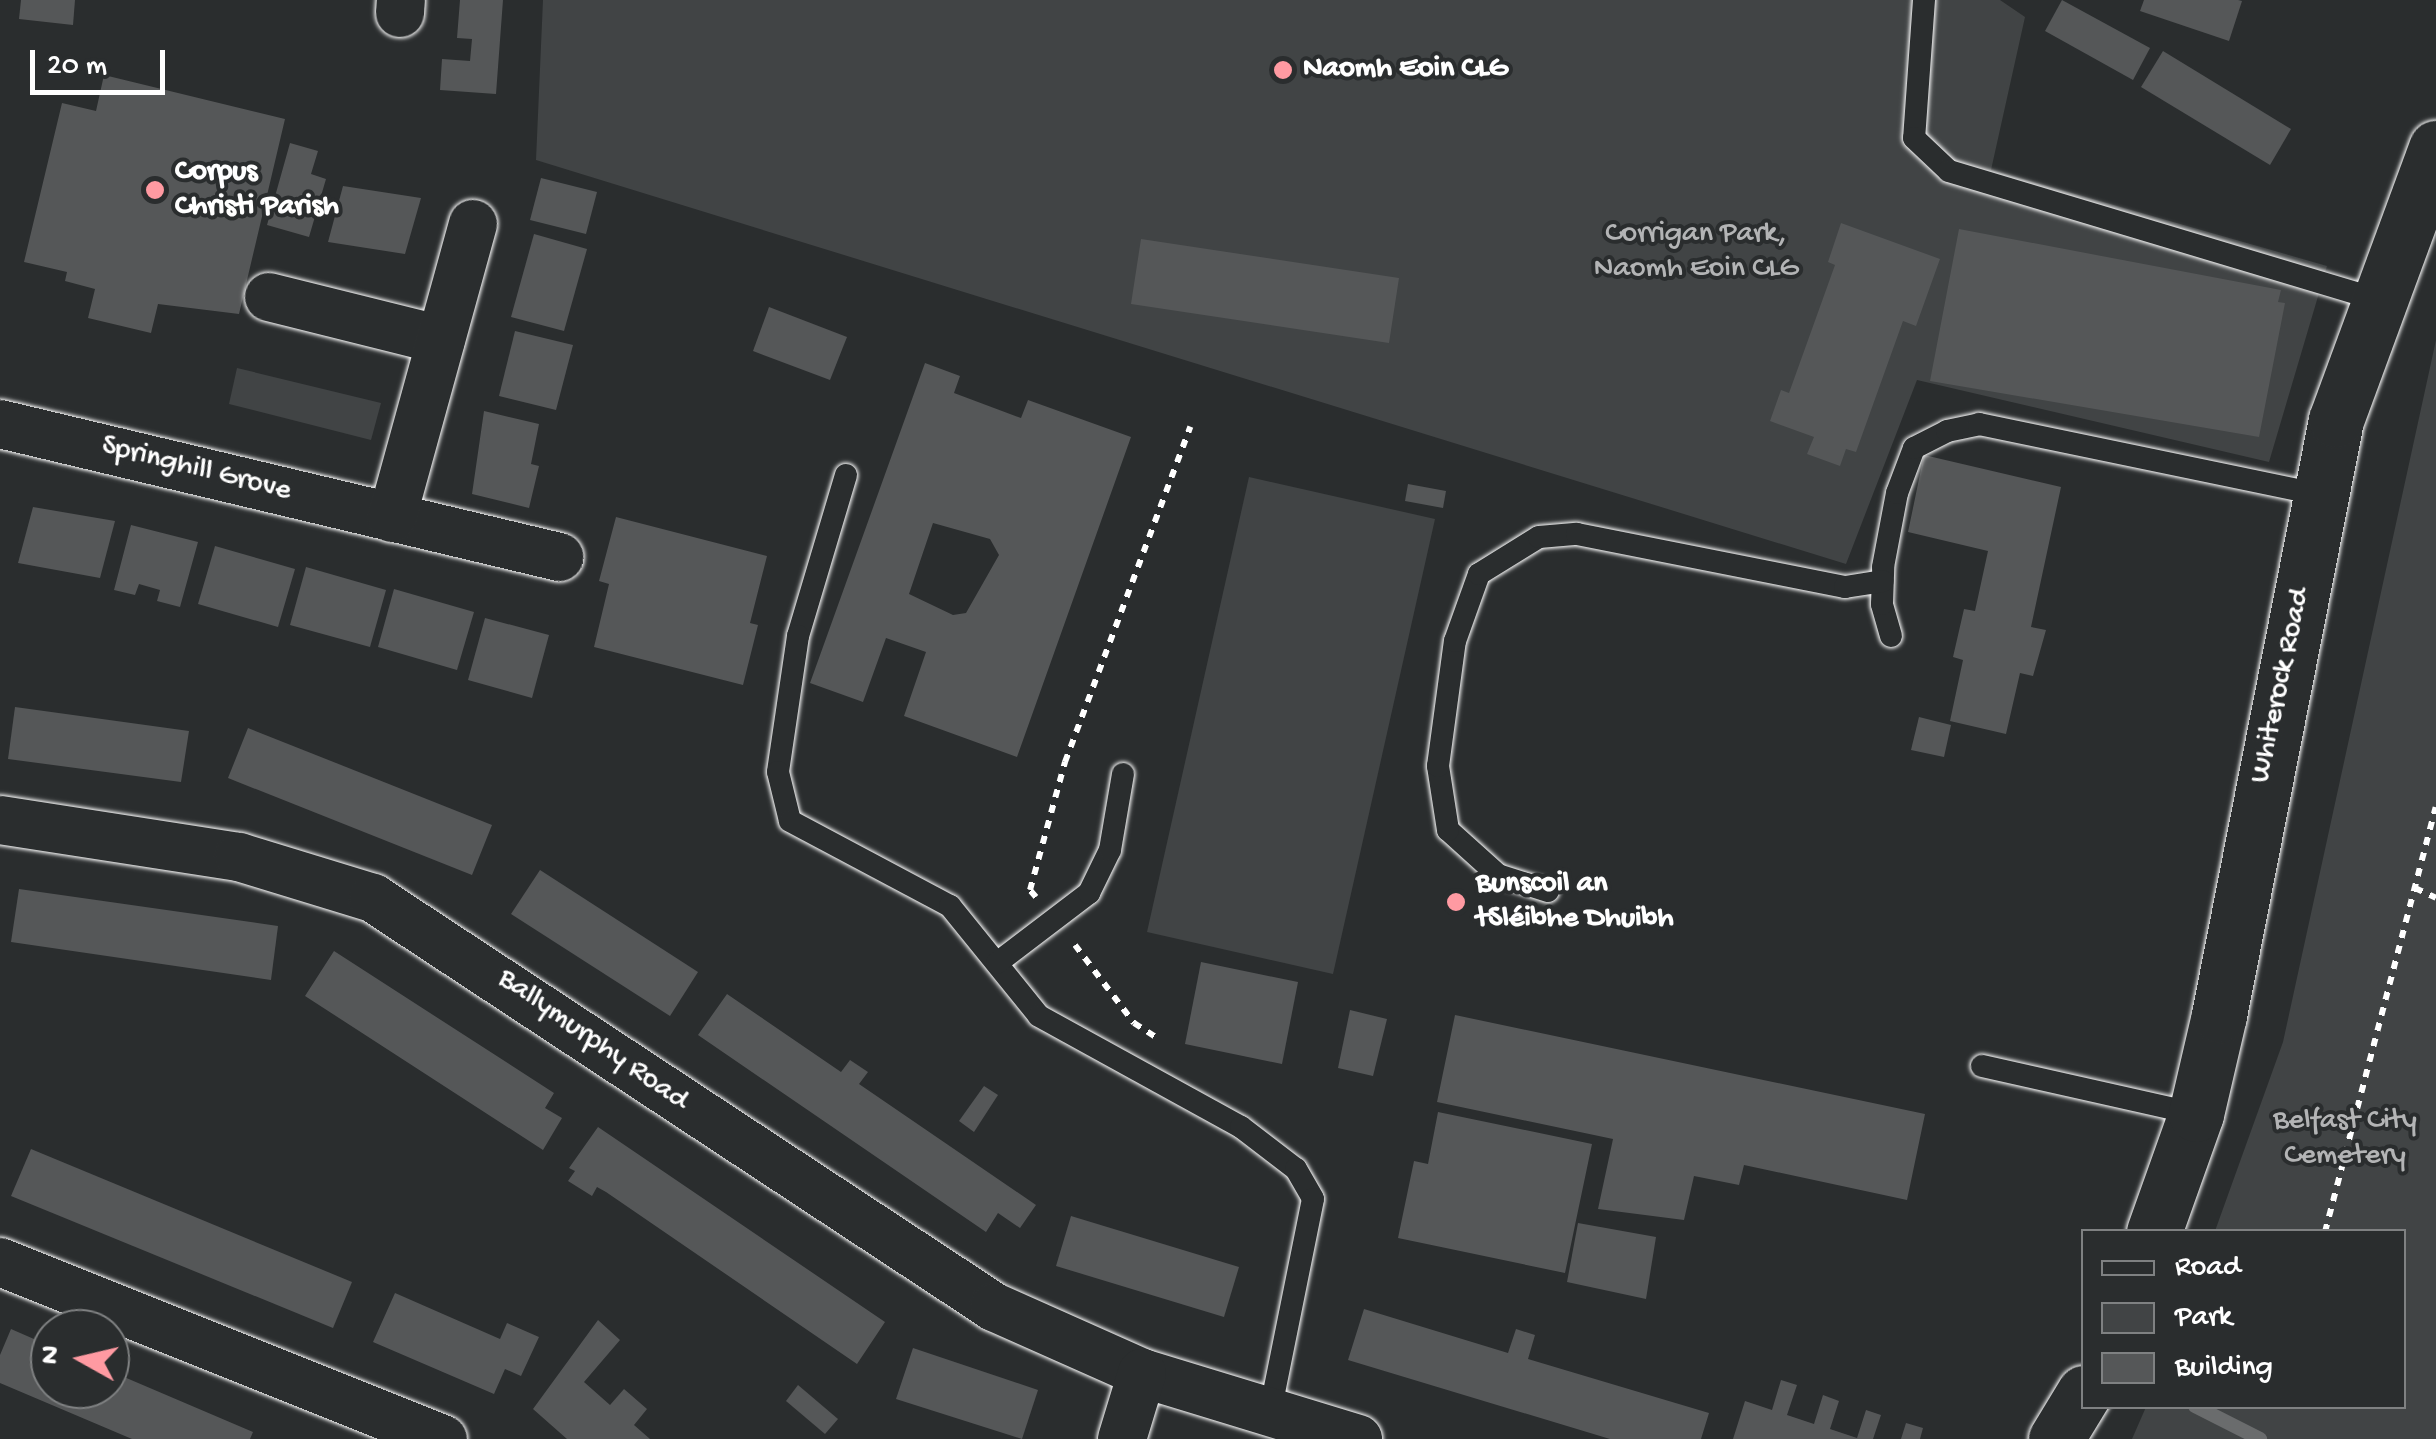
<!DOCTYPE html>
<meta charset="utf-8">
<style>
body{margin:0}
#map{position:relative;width:2436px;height:1439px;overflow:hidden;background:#2a2d2e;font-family:"Gochi Hand",sans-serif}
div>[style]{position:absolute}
.green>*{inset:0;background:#414445}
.stream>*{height:14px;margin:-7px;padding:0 7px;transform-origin:7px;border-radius:7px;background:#6a6c6d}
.building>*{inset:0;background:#555758}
.path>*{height:6px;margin-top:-3px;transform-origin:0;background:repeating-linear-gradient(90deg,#fff 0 8px,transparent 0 16px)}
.roads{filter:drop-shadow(0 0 2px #fff) drop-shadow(0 0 2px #fff)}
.service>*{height:22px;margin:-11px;padding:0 11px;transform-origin:11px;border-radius:11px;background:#2a2d2e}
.minor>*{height:48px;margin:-24px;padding:0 24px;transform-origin:24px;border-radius:24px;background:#2a2d2e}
.tertiary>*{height:55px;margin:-27.5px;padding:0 27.5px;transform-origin:27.5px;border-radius:27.5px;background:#2a2d2e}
.dots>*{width:28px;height:28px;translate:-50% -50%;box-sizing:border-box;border:5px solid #2a2d2e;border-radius:50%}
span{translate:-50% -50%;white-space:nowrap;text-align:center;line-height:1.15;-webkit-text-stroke:8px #2a2d2e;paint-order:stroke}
.poi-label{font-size:30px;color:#fff;font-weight:700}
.left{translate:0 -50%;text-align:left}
.park-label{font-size:30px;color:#b3b4b5}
.street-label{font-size:30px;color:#fff}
.legend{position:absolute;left:2081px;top:1229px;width:325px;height:180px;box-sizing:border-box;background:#2a2d2e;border:2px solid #7f8182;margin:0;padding:12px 18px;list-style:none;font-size:30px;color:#fff}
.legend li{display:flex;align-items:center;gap:20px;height:50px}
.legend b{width:50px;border:2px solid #7f8182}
.north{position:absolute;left:30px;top:1309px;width:100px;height:100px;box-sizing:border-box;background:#2a2d2e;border:2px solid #7f8182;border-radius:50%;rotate:278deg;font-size:28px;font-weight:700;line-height:40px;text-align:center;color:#fff}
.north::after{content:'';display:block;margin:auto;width:35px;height:45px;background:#ff9aa2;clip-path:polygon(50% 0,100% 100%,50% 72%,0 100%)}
.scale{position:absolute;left:30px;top:50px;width:135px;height:45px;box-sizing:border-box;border:5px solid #fff;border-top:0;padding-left:12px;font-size:30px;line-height:35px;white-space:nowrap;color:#fff;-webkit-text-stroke:8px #2a2d2e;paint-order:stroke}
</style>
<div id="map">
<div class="green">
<i style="clip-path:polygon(543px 0,2000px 0,2025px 17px,1991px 170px,2327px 266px,2269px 462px,1917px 380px,1846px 564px,536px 160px)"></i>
<i style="clip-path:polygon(2436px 340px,2436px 1439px,2132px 1439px,2146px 1407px,2404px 1406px,2404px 1232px,2215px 1231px,2283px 1042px)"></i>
<i style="clip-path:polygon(237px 368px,381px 403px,371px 440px,229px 404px)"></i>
<i style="clip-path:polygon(1249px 477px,1435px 519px,1333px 974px,1147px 932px)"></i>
</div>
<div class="stream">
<i style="left:2195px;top:1406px;width:73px;rotate:26.9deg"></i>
</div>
<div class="building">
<i style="clip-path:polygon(21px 0,75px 0,73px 25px,19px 19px)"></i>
<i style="clip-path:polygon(460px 0,503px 0,496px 94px,440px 90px,442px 59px,470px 61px,472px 39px,457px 38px)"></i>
<i style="clip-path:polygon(2062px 0,2150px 48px,2133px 80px,2045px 31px)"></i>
<i style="clip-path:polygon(2144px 0,2238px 0,2242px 1px,2229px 41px,2140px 11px)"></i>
<i style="clip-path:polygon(2163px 51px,2291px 129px,2270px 165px,2141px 87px)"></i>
<i style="clip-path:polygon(104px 75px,285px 119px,239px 314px,158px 304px,151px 333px,88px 318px,95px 289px,65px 281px,67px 272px,24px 262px,62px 103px,96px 111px)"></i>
<i style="clip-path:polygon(290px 143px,318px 151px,311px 174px,326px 179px,309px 237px,267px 225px)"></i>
<i style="clip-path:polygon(541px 178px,597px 192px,586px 234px,530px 220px)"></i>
<i style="clip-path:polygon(343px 186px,421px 198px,405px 254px,328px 242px)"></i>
<i style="clip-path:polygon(1841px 223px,1940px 259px,1916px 326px,1903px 321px,1856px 452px,1846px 449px,1840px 466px,1807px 454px,1814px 437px,1770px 421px,1781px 390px,1789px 393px,1835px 265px,1828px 262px)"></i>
<i style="clip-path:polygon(1959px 229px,2281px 290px,2278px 302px,2285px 303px,2259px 437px,1930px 381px)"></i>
<i style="clip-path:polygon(534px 234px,587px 249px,564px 331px,511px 317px)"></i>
<i style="clip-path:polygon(1141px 239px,1399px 278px,1389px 343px,1131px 304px)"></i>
<i style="clip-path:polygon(769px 307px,847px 337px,830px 380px,753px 351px)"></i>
<i style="clip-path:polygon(515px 331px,573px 345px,556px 410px,499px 396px)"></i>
<i style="clip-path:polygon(evenodd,925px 363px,960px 376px,954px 393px,1021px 418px,1028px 400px,1131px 437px,1017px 757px,904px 716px,926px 652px,886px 638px,863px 702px,810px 683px,925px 363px,933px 523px,990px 539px,999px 555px,966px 613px,953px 615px,909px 594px,933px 523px)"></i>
<i style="clip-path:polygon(484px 411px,539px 424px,531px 464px,539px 466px,529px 508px,472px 494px)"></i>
<i style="clip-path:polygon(1924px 455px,2061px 487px,2031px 627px,2046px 630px,2033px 676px,2020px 673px,2006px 734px,1950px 721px,1963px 660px,1953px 657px,1964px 609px,1975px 611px,1988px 551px,1908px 532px)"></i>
<i style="clip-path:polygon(1408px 484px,1446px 491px,1443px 508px,1405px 501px)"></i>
<i style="clip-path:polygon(33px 507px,115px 521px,100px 578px,18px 563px)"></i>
<i style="clip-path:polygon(616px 517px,767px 556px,750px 623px,758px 625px,743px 685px,594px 647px,609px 584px,599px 581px)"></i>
<i style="clip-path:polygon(131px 525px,198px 542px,180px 607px,157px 601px,160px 590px,139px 584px,135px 595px,114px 590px)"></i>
<i style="clip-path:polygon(215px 546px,295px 569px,278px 627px,198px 604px)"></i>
<i style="clip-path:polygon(306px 567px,386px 590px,370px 647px,290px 625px)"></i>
<i style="clip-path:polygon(394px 589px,474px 612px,457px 670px,378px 647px)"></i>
<i style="clip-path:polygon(485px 618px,549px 635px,532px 698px,468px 680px)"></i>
<i style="clip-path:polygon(15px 707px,189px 731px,181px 782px,8px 759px)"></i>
<i style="clip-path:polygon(1919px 717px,1951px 725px,1944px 757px,1911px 750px)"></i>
<i style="clip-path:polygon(248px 728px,492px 825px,472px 875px,228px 778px)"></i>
<i style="clip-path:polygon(540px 870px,698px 972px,670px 1016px,511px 914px)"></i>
<i style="clip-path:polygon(19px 889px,278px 926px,271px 980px,11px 942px)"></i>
<i style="clip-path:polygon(334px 951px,554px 1093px,545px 1108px,562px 1118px,543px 1150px,305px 996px)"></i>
<i style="clip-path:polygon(1201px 962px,1298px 982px,1282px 1064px,1185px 1044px)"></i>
<i style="clip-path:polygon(727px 994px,841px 1072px,850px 1060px,868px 1072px,859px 1084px,1036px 1205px,1020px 1228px,998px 1213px,986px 1232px,698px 1035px)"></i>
<i style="clip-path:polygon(1350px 1010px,1387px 1019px,1373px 1076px,1338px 1068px)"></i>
<i style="clip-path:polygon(1455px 1015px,1925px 1114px,1907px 1200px,1744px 1165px,1739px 1185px,1694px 1176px,1684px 1220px,1598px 1209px,1613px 1139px,1437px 1102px)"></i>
<i style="clip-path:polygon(984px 1086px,998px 1095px,974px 1132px,959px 1121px)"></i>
<i style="clip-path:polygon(1438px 1112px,1592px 1144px,1565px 1273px,1398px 1238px,1414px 1161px,1428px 1164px)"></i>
<i style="clip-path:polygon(598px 1127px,885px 1322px,857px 1364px,606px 1192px,597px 1187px,592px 1196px,568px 1181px,575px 1171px,569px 1168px)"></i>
<i style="clip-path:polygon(31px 1149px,352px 1282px,333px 1328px,11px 1196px)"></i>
<i style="clip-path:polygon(1071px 1216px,1239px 1267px,1224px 1317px,1056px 1266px)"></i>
<i style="clip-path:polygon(1578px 1223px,1656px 1237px,1646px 1299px,1567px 1282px)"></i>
<i style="clip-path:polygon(395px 1293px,500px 1339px,507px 1323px,539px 1337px,521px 1376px,505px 1369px,494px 1394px,373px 1342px)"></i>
<i style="clip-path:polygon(1364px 1309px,1508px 1353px,1516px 1329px,1535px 1335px,1528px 1359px,1709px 1413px,1701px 1439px,1610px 1439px,1348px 1360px)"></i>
<i style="clip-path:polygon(598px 1320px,620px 1340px,584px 1382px,610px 1405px,624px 1389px,647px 1409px,634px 1425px,650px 1439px,567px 1439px,533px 1409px)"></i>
<i style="clip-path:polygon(11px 1329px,50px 1346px,50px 1389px,110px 1389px,110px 1371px,253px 1432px,250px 1439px,132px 1439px,0 1383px,0 1355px)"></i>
<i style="clip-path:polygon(913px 1348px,1038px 1390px,1022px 1439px,896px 1399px)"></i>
<i style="clip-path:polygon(1781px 1380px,1797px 1385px,1787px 1415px,1814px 1424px,1823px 1395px,1839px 1401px,1830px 1429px,1857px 1438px,1866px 1410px,1881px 1415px,1873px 1439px,1733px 1439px,1745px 1401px,1772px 1410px)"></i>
<i style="clip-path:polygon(798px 1385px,838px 1419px,825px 1434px,786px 1401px)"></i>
<i style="clip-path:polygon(1906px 1423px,1923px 1428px,1920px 1439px,1901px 1439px)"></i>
</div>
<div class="path">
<i style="left:2415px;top:888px;width:23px;rotate:25deg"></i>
<i style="left:1036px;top:897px;width:9px;rotate:-131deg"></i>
<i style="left:1030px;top:890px;width:133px;rotate:-74.7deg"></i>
<i style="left:1065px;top:762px;width:358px;rotate:-69.5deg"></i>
<i style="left:1075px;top:945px;width:98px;rotate:52.9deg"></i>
<i style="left:1134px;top:1023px;width:30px;rotate:33deg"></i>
<i style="left:2325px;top:1232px;width:439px;rotate:-75.4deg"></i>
</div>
<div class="roads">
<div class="service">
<i style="left:1924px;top:0;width:138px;rotate:94.1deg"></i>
<i style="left:1914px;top:138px;width:48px;rotate:43.3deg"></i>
<i style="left:1949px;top:171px;width:447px;rotate:16.7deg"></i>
<i style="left:846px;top:475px;width:168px;rotate:106.6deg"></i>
<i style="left:798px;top:636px;width:137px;rotate:98.4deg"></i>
<i style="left:778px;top:772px;width:50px;rotate:76.2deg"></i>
<i style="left:790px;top:821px;width:181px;rotate:28deg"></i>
<i style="left:950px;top:906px;width:141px;rotate:51deg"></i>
<i style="left:1039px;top:1016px;width:230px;rotate:28.8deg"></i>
<i style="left:1241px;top:1127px;width:69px;rotate:37.4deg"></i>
<i style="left:1296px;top:1169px;width:34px;rotate:60deg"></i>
<i style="left:1313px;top:1199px;width:217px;rotate:101.4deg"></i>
<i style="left:1891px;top:636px;width:33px;rotate:-106deg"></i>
<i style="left:1882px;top:604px;width:37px;rotate:-88deg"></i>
<i style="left:1883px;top:567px;width:75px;rotate:-79.3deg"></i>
<i style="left:1897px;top:493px;width:48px;rotate:-69.3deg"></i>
<i style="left:1914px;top:448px;width:37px;rotate:-27deg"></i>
<i style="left:1947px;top:431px;width:33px;rotate:-12deg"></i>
<i style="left:1979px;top:424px;width:349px;rotate:11.7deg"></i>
<i style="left:1548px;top:891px;width:52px;rotate:-162.3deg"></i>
<i style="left:1498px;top:875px;width:67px;rotate:-138deg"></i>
<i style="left:1448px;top:830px;width:65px;rotate:-98.9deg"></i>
<i style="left:1438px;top:766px;width:126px;rotate:-82.3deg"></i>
<i style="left:1455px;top:641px;width:71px;rotate:-70.3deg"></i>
<i style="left:1479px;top:574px;width:70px;rotate:-31.7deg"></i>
<i style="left:1539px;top:537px;width:38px;rotate:-5deg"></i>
<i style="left:1577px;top:534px;width:273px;rotate:11.2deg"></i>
<i style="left:1845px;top:587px;width:38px;rotate:-9deg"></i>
<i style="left:997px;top:963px;width:116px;rotate:-37.3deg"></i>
<i style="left:1089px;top:893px;width:48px;rotate:-64deg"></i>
<i style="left:1110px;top:850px;width:77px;rotate:-80.3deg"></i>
<i style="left:1982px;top:1066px;width:219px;rotate:12.6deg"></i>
</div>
<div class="minor">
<i style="left:400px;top:13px;width:13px;rotate:-86deg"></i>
<i style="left:269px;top:297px;width:177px;rotate:14deg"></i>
<i style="left:0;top:424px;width:575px;rotate:13.38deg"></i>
<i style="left:392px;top:518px;width:305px;rotate:-74.6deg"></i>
<i style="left:0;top:820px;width:242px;rotate:8.8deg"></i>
<i style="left:239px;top:857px;width:140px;rotate:17deg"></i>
<i style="left:373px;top:898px;width:744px;rotate:33.37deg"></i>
<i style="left:994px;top:1307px;width:162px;rotate:24deg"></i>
<i style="left:1142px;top:1373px;width:226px;rotate:17deg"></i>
<i style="left:0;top:1262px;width:477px;rotate:21.8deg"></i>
<i style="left:1122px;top:1439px;width:69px;rotate:-73.1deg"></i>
</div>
<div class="tertiary">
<i style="left:2154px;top:1232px;width:125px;rotate:-70.4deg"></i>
<i style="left:2196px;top:1114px;width:102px;rotate:-76.9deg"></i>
<i style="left:2219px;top:1015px;width:606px;rotate:-78.88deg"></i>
<i style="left:2336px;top:420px;width:290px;rotate:-69.8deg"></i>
<i style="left:2056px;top:1439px;width:54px;rotate:-58.7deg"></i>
</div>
</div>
<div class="dots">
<i style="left:1283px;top:70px;background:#ff9aa2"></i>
<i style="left:155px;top:190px;background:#ff9aa2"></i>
<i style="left:1456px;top:902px;background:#ff9aa2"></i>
</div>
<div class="poi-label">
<span class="left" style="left:1303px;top:70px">Naomh Eoin CLG</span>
<span class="left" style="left:175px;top:190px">Corpus<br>Christi Parish</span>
<span class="left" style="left:1476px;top:902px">Bunscoil an<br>tSléibhe Dhuibh</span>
</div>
<div class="park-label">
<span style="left:1696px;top:252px">Corrigan Park,<br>Naomh Eoin CLG</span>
<span style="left:2345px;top:1139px">Belfast City<br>Cemetery</span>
</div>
<div class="street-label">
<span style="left:196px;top:470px;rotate:14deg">Springhill Grove</span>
<span style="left:2282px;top:686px;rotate:-78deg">Whiterock Road</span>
<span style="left:592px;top:1041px;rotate:35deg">Ballymurphy Road</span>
</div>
<ul class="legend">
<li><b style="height:12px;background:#2a2d2e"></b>Road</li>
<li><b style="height:28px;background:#414445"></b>Park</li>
<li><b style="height:28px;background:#555758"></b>Building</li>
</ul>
<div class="north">N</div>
<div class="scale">20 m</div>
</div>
